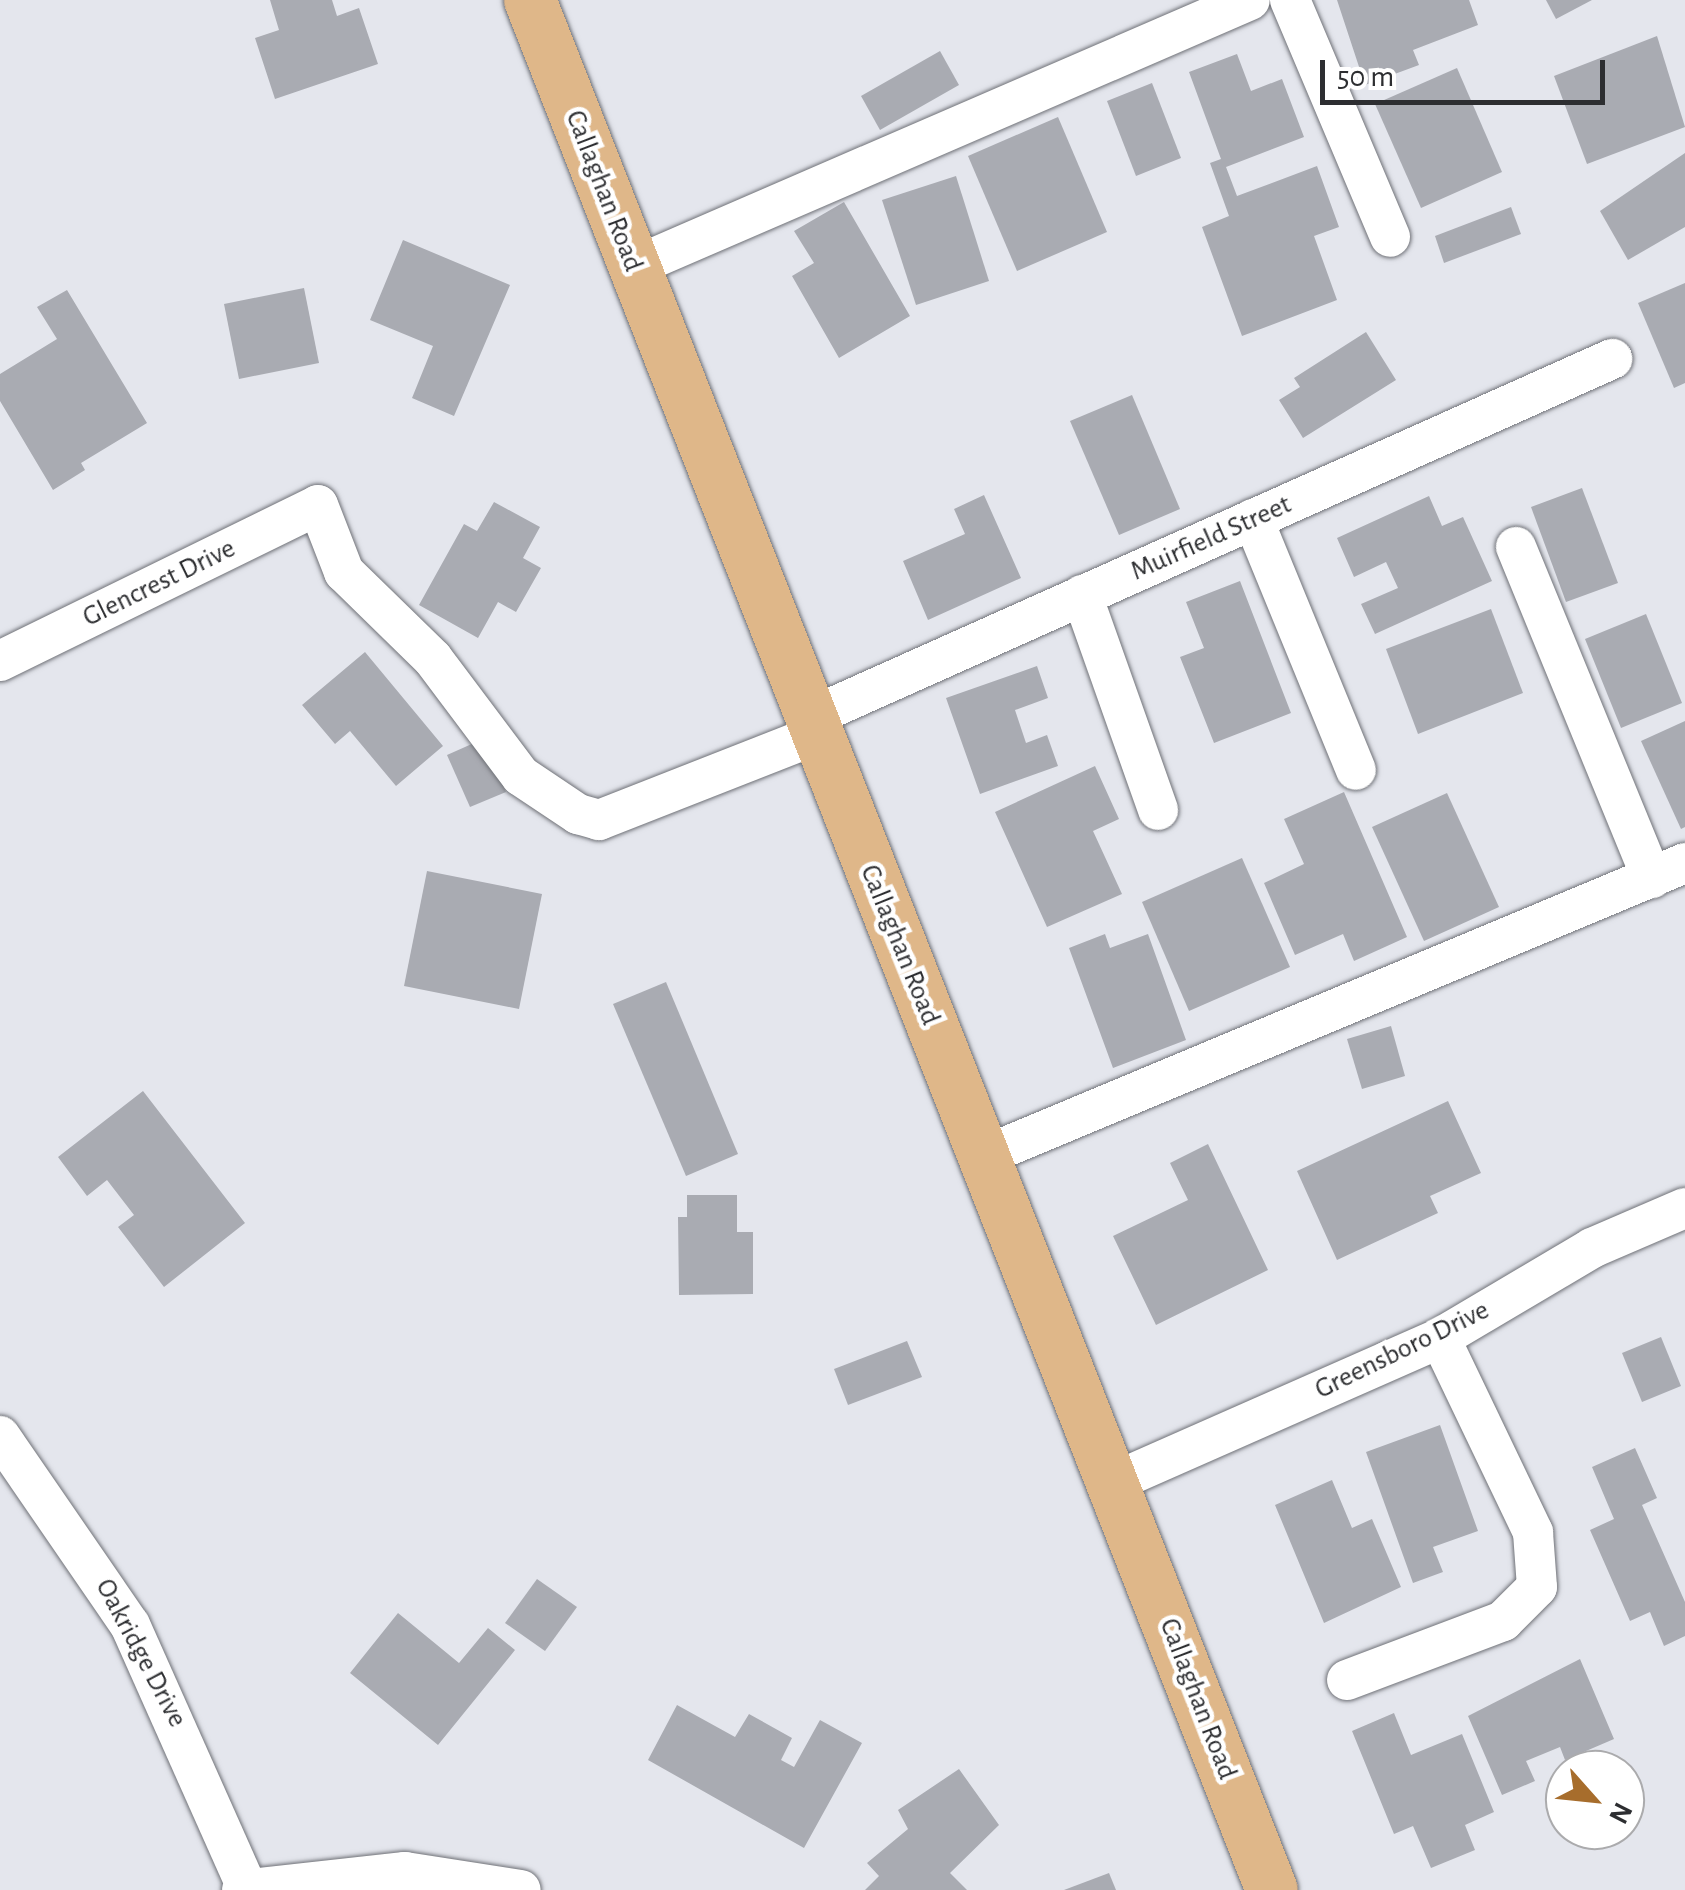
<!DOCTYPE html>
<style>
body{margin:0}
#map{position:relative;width:1685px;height:1890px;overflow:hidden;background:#e4e6ed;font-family:"Alegreya Sans",sans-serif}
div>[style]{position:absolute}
.building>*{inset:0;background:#a9abb2}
.roads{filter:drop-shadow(0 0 2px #6f7177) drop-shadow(0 0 2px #6f7177)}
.minor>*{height:40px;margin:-20px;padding:0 20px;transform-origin:20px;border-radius:20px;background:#fff}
.major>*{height:52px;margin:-26px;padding:0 26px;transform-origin:26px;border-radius:26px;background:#dfb789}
span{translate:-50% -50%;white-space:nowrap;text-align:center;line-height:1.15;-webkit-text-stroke:9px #fff;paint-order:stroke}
.street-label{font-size:28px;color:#2d2e31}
.north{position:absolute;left:1545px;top:1750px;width:100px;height:100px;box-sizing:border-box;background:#fff;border:2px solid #ababad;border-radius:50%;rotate:117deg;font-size:28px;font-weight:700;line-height:40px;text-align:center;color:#2d2e31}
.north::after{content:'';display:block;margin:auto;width:35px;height:45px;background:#a76d2c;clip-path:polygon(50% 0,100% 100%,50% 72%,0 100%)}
.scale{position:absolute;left:1320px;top:60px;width:285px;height:45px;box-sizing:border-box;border:5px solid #2d2e31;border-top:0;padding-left:12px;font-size:30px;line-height:35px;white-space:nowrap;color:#2d2e31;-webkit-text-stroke:8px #fff;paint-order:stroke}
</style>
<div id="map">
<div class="building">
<i style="clip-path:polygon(270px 0,332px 0,337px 16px,359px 8px,378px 64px,275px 99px,255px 38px,279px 30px)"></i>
<i style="clip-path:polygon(1337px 0,1469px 0,1478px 25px,1413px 50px,1419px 65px,1365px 85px)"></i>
<i style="clip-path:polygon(1546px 0,1592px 0,1556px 19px)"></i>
<i style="clip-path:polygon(1657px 36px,1685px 127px,1587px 164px,1554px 76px)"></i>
<i style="clip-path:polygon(940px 51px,959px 85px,880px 130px,861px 96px)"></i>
<i style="clip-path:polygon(1237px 54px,1251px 91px,1282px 79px,1304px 137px,1226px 167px,1237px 196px,1317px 166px,1339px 227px,1314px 236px,1337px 300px,1242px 336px,1202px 227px,1229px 216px,1210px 163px,1221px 159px,1189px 72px)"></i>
<i style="clip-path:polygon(1457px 68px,1502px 172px,1421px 208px,1375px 104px)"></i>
<i style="clip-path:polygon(1152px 83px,1181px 158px,1136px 176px,1107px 101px)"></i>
<i style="clip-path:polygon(1058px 117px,1107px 232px,1017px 271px,968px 156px)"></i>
<i style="clip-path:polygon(1685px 153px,1685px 227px,1628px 260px,1600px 211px)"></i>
<i style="clip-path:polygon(956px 176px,989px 281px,916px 305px,882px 200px)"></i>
<i style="clip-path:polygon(844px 202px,910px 316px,839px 358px,792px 276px,814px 263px,794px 231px)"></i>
<i style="clip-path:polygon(1511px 207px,1521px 234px,1444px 263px,1435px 236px)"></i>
<i style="clip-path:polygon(403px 240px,510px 285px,454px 416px,412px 398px,433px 346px,370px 320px)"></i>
<i style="clip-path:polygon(1685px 283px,1685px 383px,1674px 388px,1638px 303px)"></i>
<i style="clip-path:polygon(304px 288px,319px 363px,239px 379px,224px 304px)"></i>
<i style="clip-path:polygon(67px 290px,147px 423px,81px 463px,85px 470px,53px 490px,0 401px,0 374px,57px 339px,37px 307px)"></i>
<i style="clip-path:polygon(1366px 332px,1396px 380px,1303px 438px,1279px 400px,1300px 387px,1294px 378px)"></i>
<i style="clip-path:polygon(1132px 395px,1180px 509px,1119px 535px,1070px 421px)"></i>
<i style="clip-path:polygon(1582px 488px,1618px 583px,1566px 602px,1531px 507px)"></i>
<i style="clip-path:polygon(984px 495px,1021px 578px,928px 620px,903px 561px,965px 534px,954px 509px)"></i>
<i style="clip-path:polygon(1429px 496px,1442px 526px,1463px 517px,1492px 581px,1375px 634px,1361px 604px,1398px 588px,1386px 562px,1354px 577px,1337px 538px)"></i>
<i style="clip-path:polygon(494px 502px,540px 527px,523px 558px,541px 568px,516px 612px,498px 602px,478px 638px,419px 605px,464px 524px,477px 531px)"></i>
<i style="clip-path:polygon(1240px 581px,1291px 713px,1214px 743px,1180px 657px,1204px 648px,1186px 602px)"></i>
<i style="clip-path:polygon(1491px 609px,1523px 693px,1418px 734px,1386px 649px)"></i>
<i style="clip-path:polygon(1646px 614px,1682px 703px,1621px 728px,1585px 639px)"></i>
<i style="clip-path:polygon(365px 652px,443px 746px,396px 786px,350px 731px,335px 744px,302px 705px)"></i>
<i style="clip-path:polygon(1037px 666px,1048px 698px,1015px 710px,1026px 743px,1047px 735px,1058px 766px,980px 794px,946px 698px)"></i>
<i style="clip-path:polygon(1685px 721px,1685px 827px,1681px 829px,1641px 741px)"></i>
<i style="clip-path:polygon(483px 739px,506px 792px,470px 807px,447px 755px)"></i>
<i style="clip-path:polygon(1095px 766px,1119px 819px,1093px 831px,1122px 894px,1047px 927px,995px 812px)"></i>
<i style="clip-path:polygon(1344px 792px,1407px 937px,1354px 961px,1343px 934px,1295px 955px,1264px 883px,1304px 864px,1284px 819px)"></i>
<i style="clip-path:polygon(1447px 793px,1499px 907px,1424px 941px,1372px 827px)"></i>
<i style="clip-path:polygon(1242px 858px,1290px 967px,1189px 1011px,1142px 902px)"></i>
<i style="clip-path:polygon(427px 871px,542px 894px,519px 1009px,404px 986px)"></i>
<i style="clip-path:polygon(1105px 934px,1110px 948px,1148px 934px,1186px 1040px,1113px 1068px,1069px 948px)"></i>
<i style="clip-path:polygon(666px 982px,738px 1154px,686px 1176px,613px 1004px)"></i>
<i style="clip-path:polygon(1391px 1026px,1405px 1076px,1362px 1089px,1347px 1039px)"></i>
<i style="clip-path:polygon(143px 1091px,245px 1223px,164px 1287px,118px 1227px,134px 1215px,107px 1180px,87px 1196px,58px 1157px)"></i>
<i style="clip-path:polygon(1448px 1101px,1481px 1173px,1430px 1196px,1438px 1213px,1337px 1260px,1297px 1171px)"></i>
<i style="clip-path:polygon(1208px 1144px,1268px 1270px,1156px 1325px,1113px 1236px,1188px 1200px,1170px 1163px)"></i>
<i style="clip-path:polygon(687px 1195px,737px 1195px,737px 1232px,753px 1232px,753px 1294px,679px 1295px,678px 1217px,687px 1217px)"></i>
<i style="clip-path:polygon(1661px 1337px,1681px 1386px,1642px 1402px,1622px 1353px)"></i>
<i style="clip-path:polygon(907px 1341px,922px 1377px,848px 1405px,834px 1369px)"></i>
<i style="clip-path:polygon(1440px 1425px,1478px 1531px,1433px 1547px,1443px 1572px,1413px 1583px,1366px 1452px)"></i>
<i style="clip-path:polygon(1635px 1448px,1657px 1498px,1642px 1505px,1685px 1602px,1685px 1636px,1664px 1646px,1650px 1612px,1630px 1621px,1590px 1530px,1614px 1519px,1592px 1467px)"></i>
<i style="clip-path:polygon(1332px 1480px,1352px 1528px,1372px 1519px,1401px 1587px,1324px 1623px,1275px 1505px)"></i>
<i style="clip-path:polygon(537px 1579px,577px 1607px,545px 1651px,505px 1623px)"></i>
<i style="clip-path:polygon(398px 1613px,459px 1663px,488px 1628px,515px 1650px,438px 1745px,350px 1673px)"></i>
<i style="clip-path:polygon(1580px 1659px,1614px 1739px,1565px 1760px,1560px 1747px,1526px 1761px,1535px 1781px,1502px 1795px,1468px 1716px)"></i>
<i style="clip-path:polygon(677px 1705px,735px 1737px,749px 1714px,792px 1738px,781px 1760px,794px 1767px,820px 1720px,862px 1743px,804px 1848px,648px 1760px)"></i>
<i style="clip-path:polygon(1394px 1713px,1411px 1755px,1462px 1734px,1494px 1812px,1465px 1825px,1475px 1850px,1431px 1868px,1413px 1826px,1394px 1834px,1352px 1731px)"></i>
<i style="clip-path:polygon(959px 1769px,999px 1825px,950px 1873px,967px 1890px,865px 1890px,879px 1876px,867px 1863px,908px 1829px,898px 1810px)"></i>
<i style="clip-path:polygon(1109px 1873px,1116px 1890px,1064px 1890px)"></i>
</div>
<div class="roads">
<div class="minor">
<i style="left:1290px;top:0;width:257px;rotate:67.1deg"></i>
<i style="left:633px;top:267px;width:672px;rotate:-23.4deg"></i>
<i style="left:1253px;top:519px;width:271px;rotate:67.7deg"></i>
<i style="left:1516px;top:547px;width:358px;rotate:67.7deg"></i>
<i style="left:1082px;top:595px;width:228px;rotate:70.5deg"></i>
<i style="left:0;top:661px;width:354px;rotate:-26.1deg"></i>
<i style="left:318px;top:505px;width:72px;rotate:68.8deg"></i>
<i style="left:344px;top:572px;width:124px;rotate:44.3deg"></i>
<i style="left:433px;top:659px;width:146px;rotate:53.1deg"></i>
<i style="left:521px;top:776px;width:69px;rotate:33.7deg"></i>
<i style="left:578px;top:814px;width:22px;rotate:16deg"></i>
<i style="left:599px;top:820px;width:233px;rotate:-21.4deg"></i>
<i style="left:809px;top:718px;width:880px;rotate:-24.09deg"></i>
<i style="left:984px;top:1156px;width:760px;rotate:-22.68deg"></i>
<i style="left:0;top:1436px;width:229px;rotate:55.5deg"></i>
<i style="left:130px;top:1625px;width:290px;rotate:66deg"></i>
<i style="left:1114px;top:1482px;width:356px;rotate:-23.8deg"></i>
<i style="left:1440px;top:1338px;width:177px;rotate:-30.6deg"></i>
<i style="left:1592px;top:1248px;width:101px;rotate:-23.3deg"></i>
<i style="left:1347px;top:1680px;width:167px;rotate:-20.7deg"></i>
<i style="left:1503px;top:1621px;width:48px;rotate:-45deg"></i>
<i style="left:1537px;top:1587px;width:55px;rotate:-94.2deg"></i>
<i style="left:1533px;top:1532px;width:215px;rotate:-115.6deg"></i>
<i style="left:242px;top:1890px;width:164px;rotate:-6.3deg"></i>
<i style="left:405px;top:1872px;width:117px;rotate:8.8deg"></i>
</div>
<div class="major">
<i style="left:530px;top:0;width:2030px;rotate:68.57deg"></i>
</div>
</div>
<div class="street-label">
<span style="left:604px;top:191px;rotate:69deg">Callaghan Road</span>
<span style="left:1211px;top:538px;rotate:-24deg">Muirfield Street</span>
<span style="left:159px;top:583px;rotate:-26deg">Glencrest Drive</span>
<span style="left:900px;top:945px;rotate:68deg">Callaghan Road</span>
<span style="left:1402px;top:1350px;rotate:-26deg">Greensboro Drive</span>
<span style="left:141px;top:1653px;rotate:62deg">Oakridge Drive</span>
<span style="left:1198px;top:1699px;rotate:69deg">Callaghan Road</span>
</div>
<div class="north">N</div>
<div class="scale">50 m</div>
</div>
